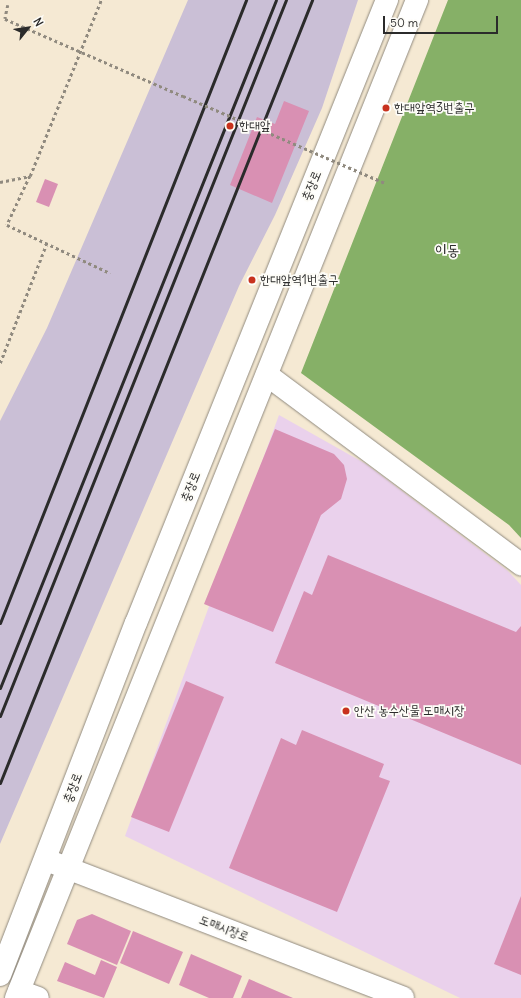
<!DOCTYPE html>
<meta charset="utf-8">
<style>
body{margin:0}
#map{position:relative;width:521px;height:998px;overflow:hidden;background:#f5e9d3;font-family:Delius,"Poor Story",sans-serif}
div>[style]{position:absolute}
.built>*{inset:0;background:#ead1ec}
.industrial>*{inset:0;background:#cabfd6}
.forest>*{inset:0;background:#86b067}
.building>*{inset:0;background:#d990b3}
.path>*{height:2.5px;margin-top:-1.25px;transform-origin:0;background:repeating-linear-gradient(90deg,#908a7f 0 3px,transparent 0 6px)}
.roads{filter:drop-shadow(0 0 1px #908a7f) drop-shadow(0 0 1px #908a7f)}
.minor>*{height:22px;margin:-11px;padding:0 11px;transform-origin:11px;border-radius:11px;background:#fff}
.rail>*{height:3px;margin:-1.5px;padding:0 1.5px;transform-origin:1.5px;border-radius:1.5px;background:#2b2b2b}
.path-bridge>*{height:2.5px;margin-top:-1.25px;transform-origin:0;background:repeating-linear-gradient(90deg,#908a7f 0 3px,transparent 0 6px)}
.dots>*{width:11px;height:11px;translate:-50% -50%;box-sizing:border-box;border:2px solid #fdfcf7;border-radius:50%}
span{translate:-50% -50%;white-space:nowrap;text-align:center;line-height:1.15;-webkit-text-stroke:3.5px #fdfcf7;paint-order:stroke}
.poi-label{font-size:13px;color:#2b2b2b}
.left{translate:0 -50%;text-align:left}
.street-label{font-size:13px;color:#2b2b2b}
.quarter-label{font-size:15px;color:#2b2b2b}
.north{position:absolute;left:8px;top:8px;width:40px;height:40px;-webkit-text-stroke:3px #fdfcf7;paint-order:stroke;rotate:60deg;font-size:11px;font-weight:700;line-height:16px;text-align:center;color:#2b2b2b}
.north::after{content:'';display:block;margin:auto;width:14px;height:18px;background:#2b2b2b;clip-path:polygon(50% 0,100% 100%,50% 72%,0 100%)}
.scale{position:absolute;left:383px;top:16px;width:115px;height:18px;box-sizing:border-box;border:2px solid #2b2b2b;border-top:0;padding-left:5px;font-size:12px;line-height:14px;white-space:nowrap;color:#2b2b2b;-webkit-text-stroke:3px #fdfcf7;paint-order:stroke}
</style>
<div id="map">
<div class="built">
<i style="clip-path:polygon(279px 415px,366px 464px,508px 571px,521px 585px,521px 998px,460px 998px,125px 836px)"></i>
</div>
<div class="industrial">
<i style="clip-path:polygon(188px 0,358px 0,322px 108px,275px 215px,239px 286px,0 844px,0 421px,47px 328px)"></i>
</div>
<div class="forest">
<i style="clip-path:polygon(448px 0,521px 0,521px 538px,509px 525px,301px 373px)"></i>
</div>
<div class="building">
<i style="clip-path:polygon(284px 101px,309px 111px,272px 203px,230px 185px,257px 117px,275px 124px)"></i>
<i style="clip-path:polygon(45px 179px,58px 184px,49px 207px,36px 202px)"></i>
<i style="clip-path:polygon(275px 429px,334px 454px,344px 465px,347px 479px,341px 499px,321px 515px,273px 632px,204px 604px)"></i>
<i style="clip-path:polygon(328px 555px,516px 632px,521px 626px,521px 765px,275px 663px,304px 591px,312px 595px)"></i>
<i style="clip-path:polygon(186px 681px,224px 697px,169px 832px,131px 817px)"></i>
<i style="clip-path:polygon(302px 730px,384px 764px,379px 777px,390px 781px,337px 912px,229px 868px,281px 738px,296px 745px)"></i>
<i style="clip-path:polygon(521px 896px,521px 975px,494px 964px)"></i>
<i style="clip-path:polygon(92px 914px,131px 931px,117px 965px,67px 944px,77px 920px)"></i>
<i style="clip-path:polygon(133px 931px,183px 952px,169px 984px,120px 963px)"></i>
<i style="clip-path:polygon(191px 954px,242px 976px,233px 998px,209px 998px,179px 985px)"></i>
<i style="clip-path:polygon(101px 960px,117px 967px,104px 998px,57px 981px,65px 962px,95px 975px)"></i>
<i style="clip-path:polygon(249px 979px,293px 998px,241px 998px)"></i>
</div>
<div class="path">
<i style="left:8px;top:5px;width:14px;rotate:102deg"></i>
<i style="left:5px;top:19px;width:194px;rotate:23.4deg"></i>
<i style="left:30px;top:176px;width:54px;rotate:115.1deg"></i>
<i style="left:7px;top:225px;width:114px;rotate:25deg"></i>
<i style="left:0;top:182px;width:31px;rotate:-11deg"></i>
<i style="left:30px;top:176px;width:190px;rotate:-68deg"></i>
<i style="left:0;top:363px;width:127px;rotate:-68.7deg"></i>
</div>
<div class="roads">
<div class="minor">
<i style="left:267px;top:375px;width:317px;rotate:36.7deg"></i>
<i style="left:54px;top:863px;width:374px;rotate:21.1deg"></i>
<i style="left:0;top:975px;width:377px;rotate:-68.9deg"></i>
<i style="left:136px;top:623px;width:672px;rotate:-68.06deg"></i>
<i style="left:19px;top:991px;width:20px;rotate:20deg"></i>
<i style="left:16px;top:998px;width:1076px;rotate:-68.11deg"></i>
</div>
</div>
<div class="rail">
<i style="left:0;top:623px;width:670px;rotate:-68.45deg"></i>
<i style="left:0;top:688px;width:741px;rotate:-68.14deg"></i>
<i style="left:0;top:716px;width:771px;rotate:-68.23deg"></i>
<i style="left:0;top:783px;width:843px;rotate:-68.27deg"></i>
</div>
<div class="path-bridge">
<i style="left:183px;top:96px;width:220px;rotate:23.3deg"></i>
</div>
<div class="dots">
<i style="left:386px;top:108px;background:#c8321e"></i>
<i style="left:230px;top:126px;background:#c8321e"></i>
<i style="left:252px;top:280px;background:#c8321e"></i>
<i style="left:346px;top:711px;background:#c8321e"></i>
</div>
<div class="poi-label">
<span class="left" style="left:394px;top:108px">한대앞역3번출구</span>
<span class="left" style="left:239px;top:126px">한대앞</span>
<span class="left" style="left:260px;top:280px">한대앞역1번출구</span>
<span class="left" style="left:354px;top:711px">안산 농수산물 도매시장</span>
</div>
<div class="street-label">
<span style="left:312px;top:186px;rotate:-68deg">충장로</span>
<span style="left:191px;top:487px;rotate:-68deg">충장로</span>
<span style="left:73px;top:788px;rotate:-69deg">충장로</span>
<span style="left:224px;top:929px;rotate:21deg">도매시장로</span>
</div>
<div class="quarter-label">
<span style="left:447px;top:250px">이동</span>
</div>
<div class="north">N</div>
<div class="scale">50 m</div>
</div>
